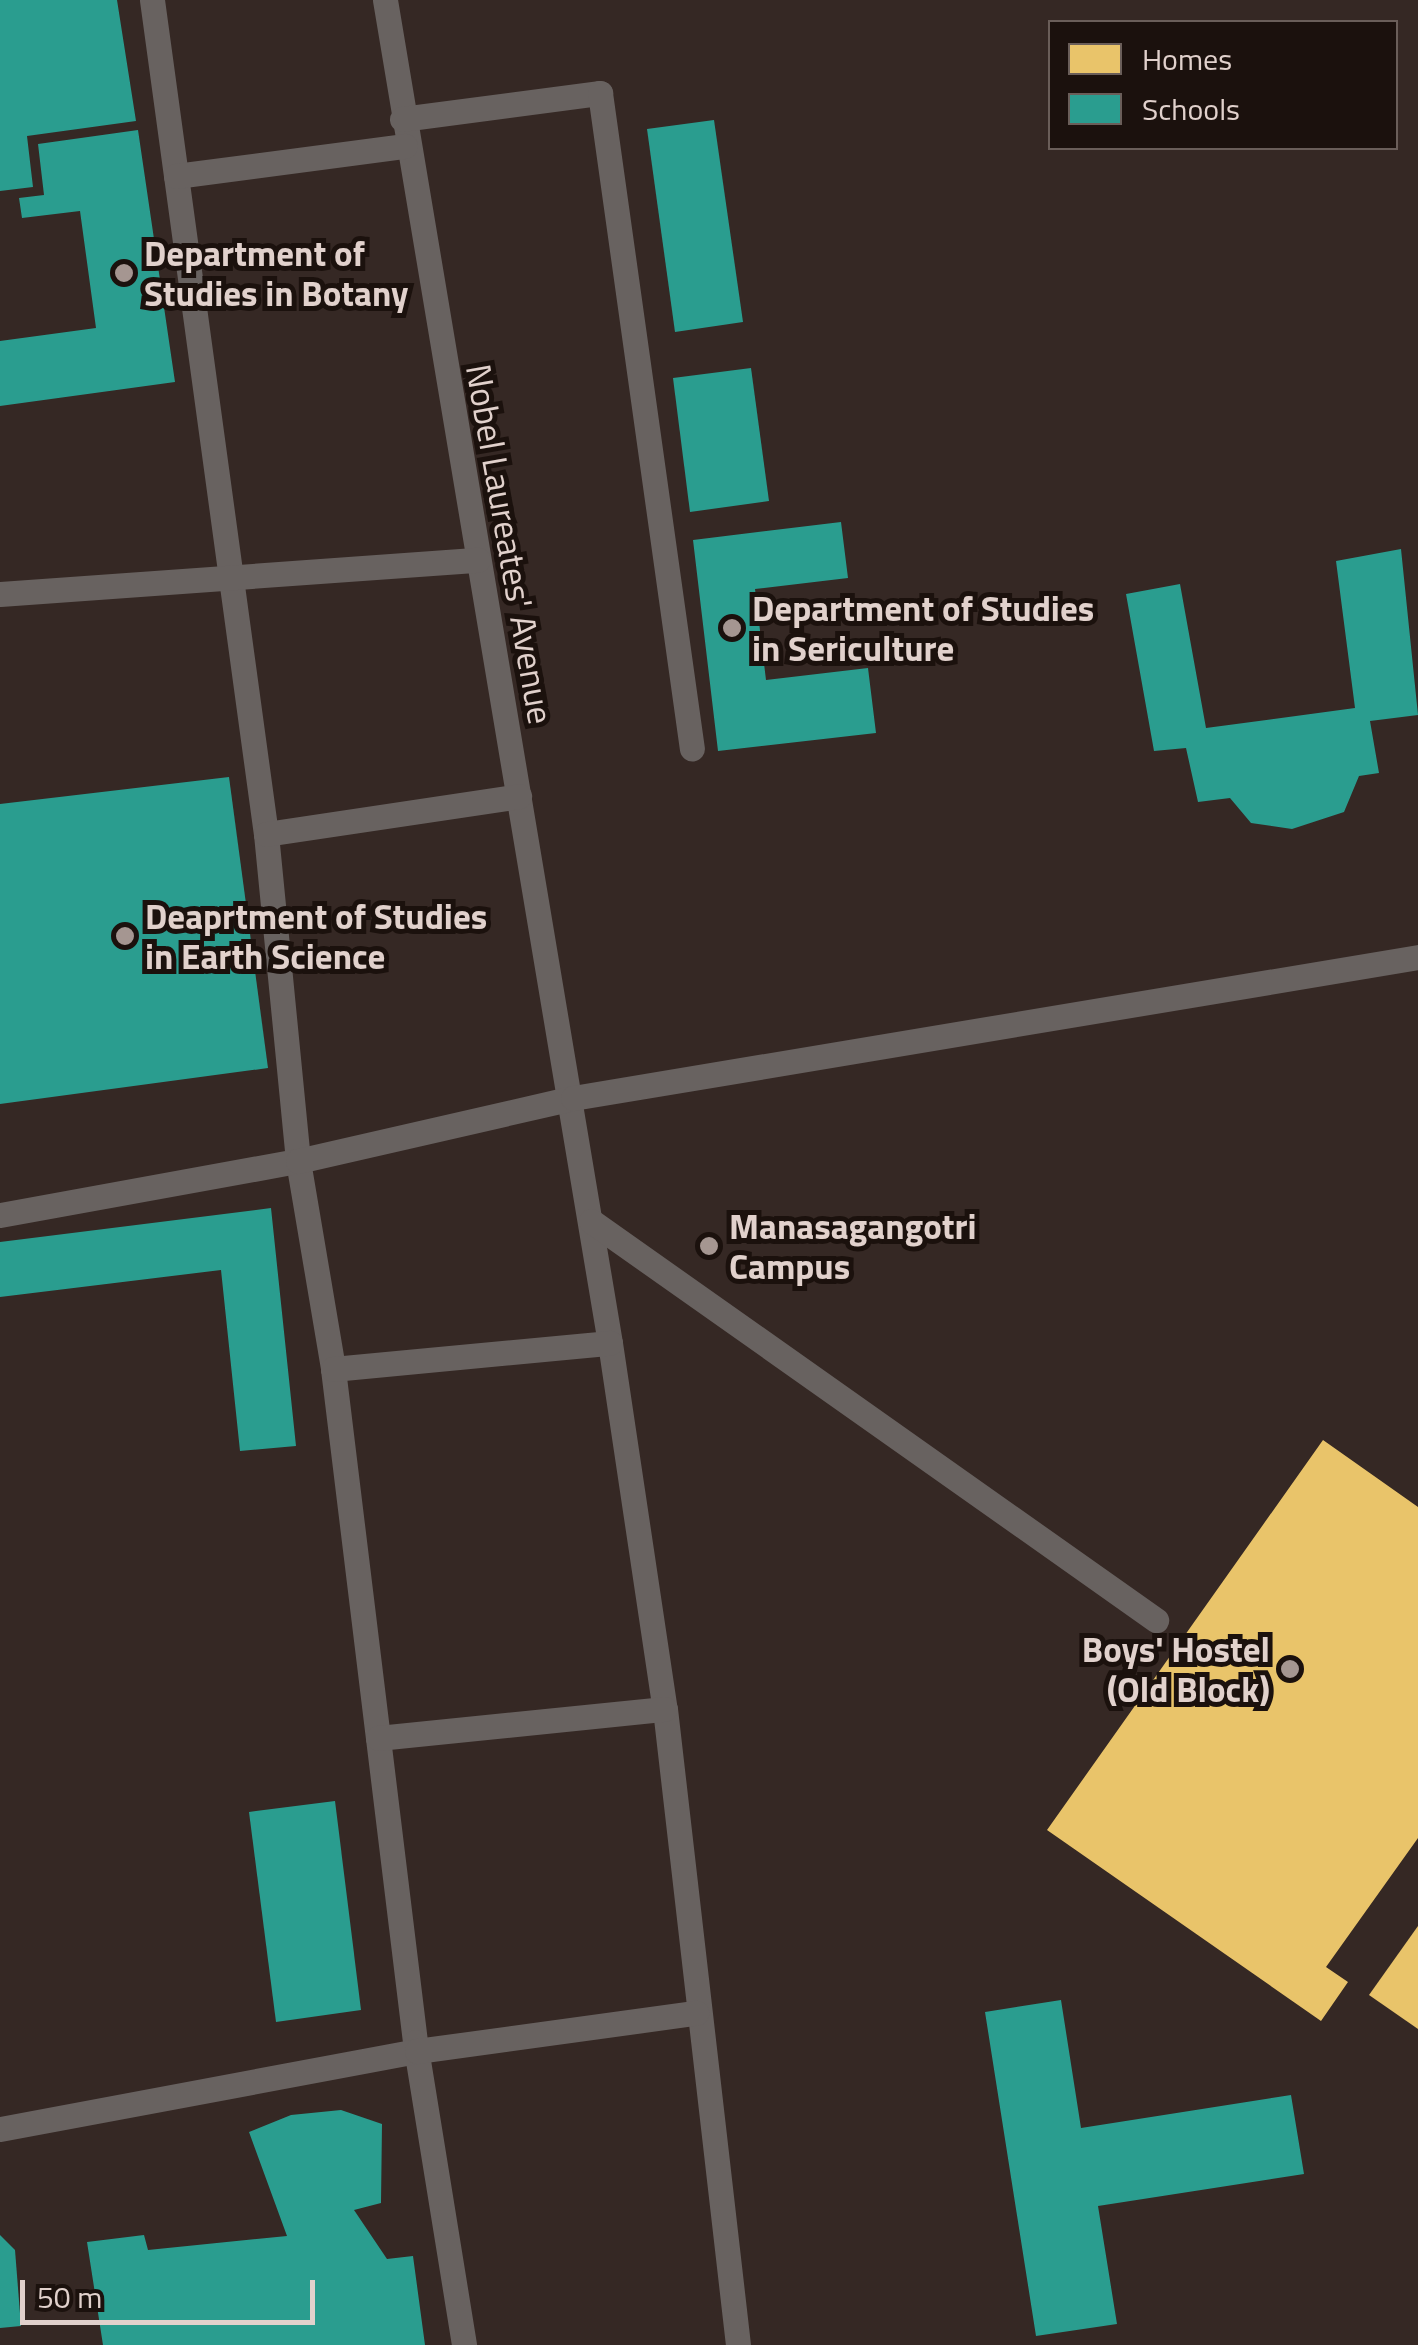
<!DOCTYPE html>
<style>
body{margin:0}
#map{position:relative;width:1418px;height:2345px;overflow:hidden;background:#352824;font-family:"Titillium Web",sans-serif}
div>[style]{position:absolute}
.homes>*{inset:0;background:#e9c46a}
.schools>*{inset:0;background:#2a9d8f}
.service>*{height:25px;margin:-12.5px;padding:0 12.5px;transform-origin:12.5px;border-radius:12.5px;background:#686260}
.dots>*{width:28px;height:28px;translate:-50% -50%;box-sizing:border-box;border:5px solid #1b110d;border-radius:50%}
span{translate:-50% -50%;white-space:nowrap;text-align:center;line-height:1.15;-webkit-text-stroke:10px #1b110d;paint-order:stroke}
.poi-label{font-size:35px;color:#e1d1cc;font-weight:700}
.left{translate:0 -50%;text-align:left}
.right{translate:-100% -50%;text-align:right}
.street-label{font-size:35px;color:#e1d1cc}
.legend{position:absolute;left:1048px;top:20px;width:350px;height:130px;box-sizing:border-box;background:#1b110d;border:2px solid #6a5e59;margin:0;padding:12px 18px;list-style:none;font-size:30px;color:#e1d1cc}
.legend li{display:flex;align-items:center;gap:20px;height:50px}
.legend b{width:50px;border:2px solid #6a5e59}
.scale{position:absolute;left:20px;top:2280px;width:295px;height:45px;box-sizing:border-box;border:5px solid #e1d1cc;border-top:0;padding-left:12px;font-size:30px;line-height:35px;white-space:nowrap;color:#e1d1cc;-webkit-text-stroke:8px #1b110d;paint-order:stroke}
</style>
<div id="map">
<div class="homes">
<i style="clip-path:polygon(1323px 1440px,1418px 1507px,1418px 1838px,1326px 1967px,1348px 1982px,1321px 2021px,1047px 1830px)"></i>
<i style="clip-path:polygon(1418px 1926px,1418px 2029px,1369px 1995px)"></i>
</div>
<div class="schools">
<i style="clip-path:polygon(0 0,117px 0,136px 121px,27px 136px,33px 187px,0 191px)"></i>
<i style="clip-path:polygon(714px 120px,743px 322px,675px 332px,647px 129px)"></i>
<i style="clip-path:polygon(138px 130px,175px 382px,0 406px,0 341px,96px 328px,80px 211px,22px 218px,19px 198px,44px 195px,38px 144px)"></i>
<i style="clip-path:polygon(751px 368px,769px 501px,690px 512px,673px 378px)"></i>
<i style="clip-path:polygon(841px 522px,848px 578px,755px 589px,766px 680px,868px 668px,876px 733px,718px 751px,693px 540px)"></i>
<i style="clip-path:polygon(1401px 549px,1418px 715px,1370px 721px,1379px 773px,1359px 776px,1344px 812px,1292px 829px,1251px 823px,1230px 798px,1198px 802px,1186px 748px,1154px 751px,1126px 594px,1180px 584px,1206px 728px,1355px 708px,1336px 561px)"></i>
<i style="clip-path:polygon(229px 777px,268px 1068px,0 1104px,0 804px)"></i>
<i style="clip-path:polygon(271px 1208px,296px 1446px,240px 1451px,221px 1270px,0 1297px,0 1242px)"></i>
<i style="clip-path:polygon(335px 1801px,361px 2010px,276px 2022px,249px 1812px)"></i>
<i style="clip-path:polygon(1061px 2000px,1081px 2128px,1291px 2095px,1304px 2174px,1098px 2206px,1117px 2324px,1036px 2336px,985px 2012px)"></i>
<i style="clip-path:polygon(341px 2110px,382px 2124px,381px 2203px,354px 2210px,387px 2259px,413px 2256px,425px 2345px,103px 2345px,87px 2242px,144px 2235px,148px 2250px,287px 2236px,249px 2132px,291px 2115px)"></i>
<i style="clip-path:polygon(0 2235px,15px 2250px,21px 2326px,0 2328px)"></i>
</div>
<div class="service">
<i style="left:152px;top:0;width:842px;rotate:82.22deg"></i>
<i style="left:266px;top:834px;width:329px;rotate:84.4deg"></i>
<i style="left:298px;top:1161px;width:211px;rotate:80.4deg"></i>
<i style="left:333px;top:1369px;width:678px;rotate:83.05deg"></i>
<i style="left:415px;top:2042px;width:307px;rotate:80.8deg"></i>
<i style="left:385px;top:0;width:1362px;rotate:80.49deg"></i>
<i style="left:610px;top:1343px;width:370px;rotate:81.5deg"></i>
<i style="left:665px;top:1709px;width:640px;rotate:83.45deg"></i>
<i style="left:402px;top:119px;width:200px;rotate:-7.5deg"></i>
<i style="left:600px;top:93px;width:662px;rotate:82.02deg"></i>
<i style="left:176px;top:176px;width:231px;rotate:-7.5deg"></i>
<i style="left:0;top:594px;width:479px;rotate:-4.1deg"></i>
<i style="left:266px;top:834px;width:256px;rotate:-8.5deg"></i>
<i style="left:0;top:1215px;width:303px;rotate:-10.3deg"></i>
<i style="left:298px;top:1161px;width:282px;rotate:-12.9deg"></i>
<i style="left:573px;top:1098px;width:857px;rotate:-9.47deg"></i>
<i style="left:591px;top:1221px;width:692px;rotate:35.23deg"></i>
<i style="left:333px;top:1369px;width:278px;rotate:-5.4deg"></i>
<i style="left:378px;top:1738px;width:288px;rotate:-5.8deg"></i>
<i style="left:0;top:2129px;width:424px;rotate:-10.6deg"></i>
<i style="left:417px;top:2051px;width:282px;rotate:-7.8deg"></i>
</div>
<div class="dots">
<i style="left:124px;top:273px;background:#a59691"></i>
<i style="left:732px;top:628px;background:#a59691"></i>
<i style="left:125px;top:936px;background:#a59691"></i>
<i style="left:709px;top:1246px;background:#a59691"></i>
<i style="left:1290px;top:1669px;background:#a59691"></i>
</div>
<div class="poi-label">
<span class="left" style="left:144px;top:273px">Department of<br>Studies in Botany</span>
<span class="left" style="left:752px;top:628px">Department of Studies<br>in Sericulture</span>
<span class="left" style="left:145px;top:936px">Deaprtment of Studies<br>in Earth Science</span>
<span class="left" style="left:729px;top:1246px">Manasagangotri<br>Campus</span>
<span class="right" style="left:1270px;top:1669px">Boys' Hostel<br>(Old Block)</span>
</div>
<div class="street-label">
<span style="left:510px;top:544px;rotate:80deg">Nobel Laureates' Avenue</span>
</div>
<ul class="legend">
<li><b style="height:28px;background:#e9c46a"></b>Homes</li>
<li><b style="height:28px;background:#2a9d8f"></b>Schools</li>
</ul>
<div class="scale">50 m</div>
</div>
